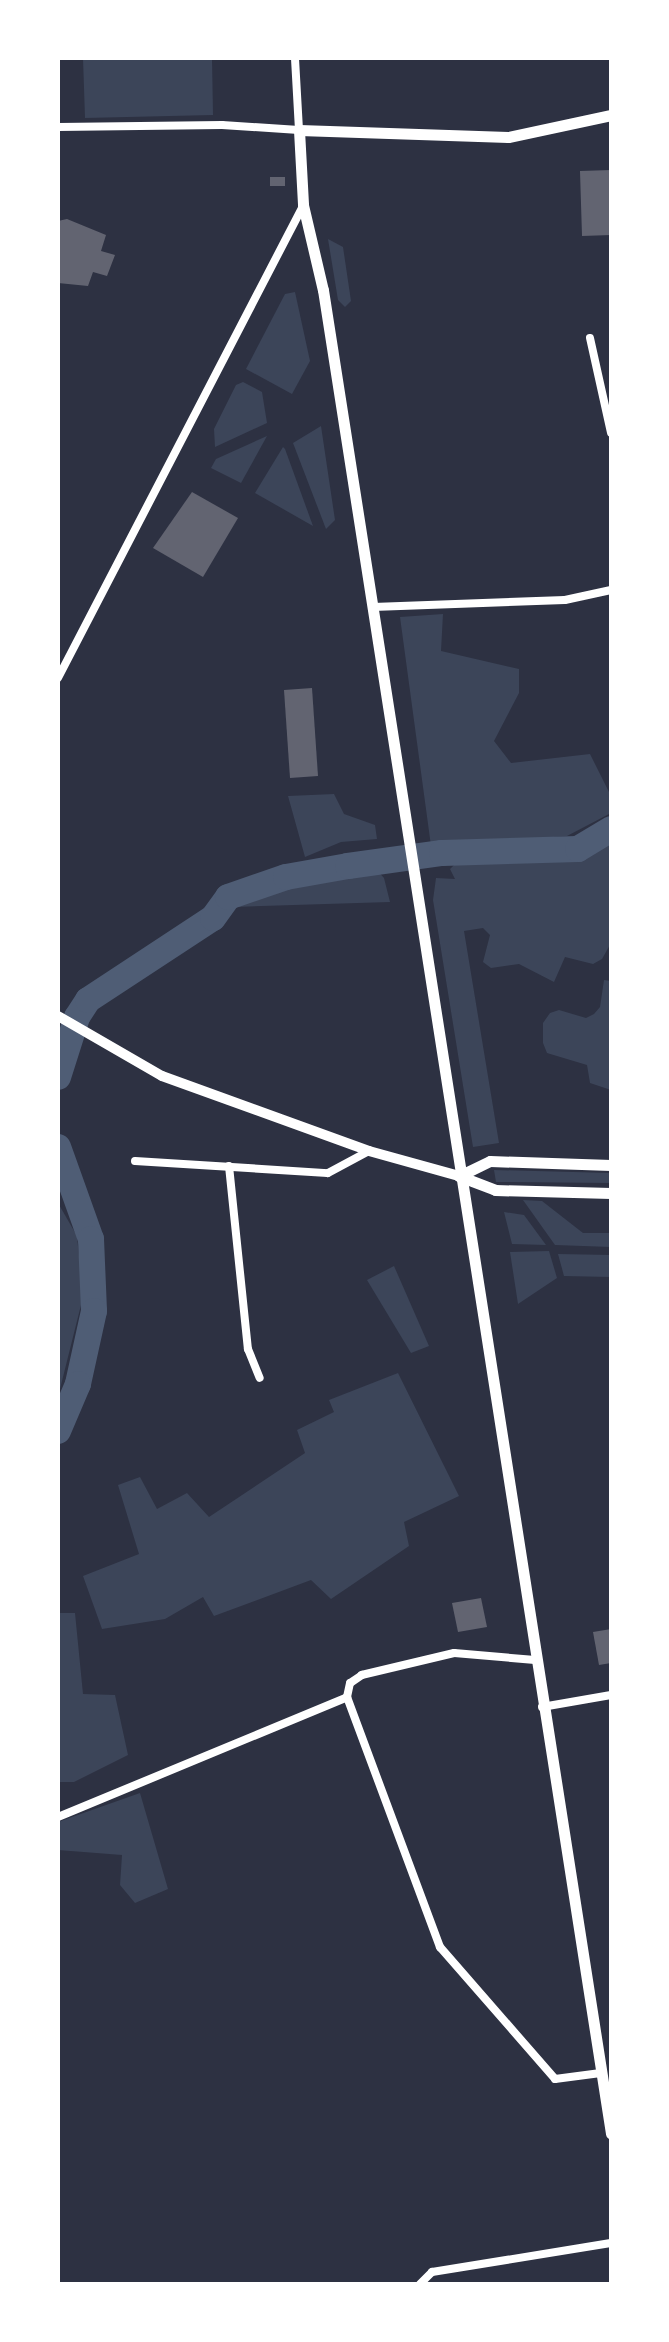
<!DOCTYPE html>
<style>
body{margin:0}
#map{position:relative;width:669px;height:2342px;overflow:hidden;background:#2d3142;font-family:"Roboto Condensed",sans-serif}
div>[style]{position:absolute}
.green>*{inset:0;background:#3c4559}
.river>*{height:26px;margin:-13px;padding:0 13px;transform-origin:13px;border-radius:13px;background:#4f5d75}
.building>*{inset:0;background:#626471}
.minor>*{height:8px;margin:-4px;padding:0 4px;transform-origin:4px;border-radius:4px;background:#fff}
.tertiary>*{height:10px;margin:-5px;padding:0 5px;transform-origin:5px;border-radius:5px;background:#fff}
.secondary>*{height:11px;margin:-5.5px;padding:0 5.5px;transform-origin:5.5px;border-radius:5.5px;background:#fff}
span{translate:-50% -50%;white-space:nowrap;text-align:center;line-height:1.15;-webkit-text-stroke:8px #fff;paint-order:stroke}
.frame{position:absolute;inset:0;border:60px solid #fff;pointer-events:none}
</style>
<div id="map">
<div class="green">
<i style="clip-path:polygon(83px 58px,212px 58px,213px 115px,85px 118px)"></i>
<i style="clip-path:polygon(328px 239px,343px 247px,351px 301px,345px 307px,338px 300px)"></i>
<i style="clip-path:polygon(295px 292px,310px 361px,292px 394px,246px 369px,285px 294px)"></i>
<i style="clip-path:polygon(243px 382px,262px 392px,267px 423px,215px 447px,214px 429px,236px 385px)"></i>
<i style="clip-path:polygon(321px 426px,335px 520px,326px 529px,293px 443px)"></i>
<i style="clip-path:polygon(267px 436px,241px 483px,211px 468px,216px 459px)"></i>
<i style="clip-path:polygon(283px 447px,285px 449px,313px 526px,255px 493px)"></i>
<i style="clip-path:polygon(443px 614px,441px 651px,519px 669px,519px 693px,494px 741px,511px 763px,590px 754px,611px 796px,611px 813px,567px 836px,431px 846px,400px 617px)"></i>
<i style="clip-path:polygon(334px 794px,344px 814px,375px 825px,377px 839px,341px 842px,305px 857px,288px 796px)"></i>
<i style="clip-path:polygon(611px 841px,611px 943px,602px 959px,593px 964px,565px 957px,554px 982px,519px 964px,491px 968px,483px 962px,490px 935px,483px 928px,464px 931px,499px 1143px,473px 1147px,433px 900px,436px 878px,455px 879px,450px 869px,461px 858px,584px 860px)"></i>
<i style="clip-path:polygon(375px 868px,384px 878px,390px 902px,233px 907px,245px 897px,301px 879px)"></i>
<i style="clip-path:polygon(604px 980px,611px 981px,611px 1090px,590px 1083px,587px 1065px,547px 1053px,543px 1043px,543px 1023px,550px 1013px,559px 1010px,586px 1018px,594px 1014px,600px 1007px)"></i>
<i style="clip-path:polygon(494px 1170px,611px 1173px,611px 1183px,496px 1182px)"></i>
<i style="clip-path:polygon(523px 1200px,542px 1201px,583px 1233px,611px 1233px,611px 1247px,555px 1245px)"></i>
<i style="clip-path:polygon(58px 1203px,77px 1236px,83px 1297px,58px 1397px)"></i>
<i style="clip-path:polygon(504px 1212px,524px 1215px,546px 1245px,512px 1244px)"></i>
<i style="clip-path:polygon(549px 1251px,557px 1278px,518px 1304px,510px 1252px)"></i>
<i style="clip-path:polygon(558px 1254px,611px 1255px,611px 1277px,564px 1276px)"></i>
<i style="clip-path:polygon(394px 1266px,429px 1346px,411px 1353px,367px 1280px)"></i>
<i style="clip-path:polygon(398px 1373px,459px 1496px,404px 1522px,409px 1546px,331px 1599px,311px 1580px,214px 1616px,203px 1597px,165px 1619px,102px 1629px,83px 1576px,139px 1554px,118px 1485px,140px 1477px,157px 1509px,187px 1493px,209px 1517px,305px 1453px,297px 1430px,334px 1412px,329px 1400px)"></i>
<i style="clip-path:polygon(58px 1613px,75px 1613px,83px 1694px,115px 1695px,128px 1755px,74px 1782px,58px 1782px)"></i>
<i style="clip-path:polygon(140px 1793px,168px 1889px,135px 1903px,120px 1885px,122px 1855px,58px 1850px,58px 1822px)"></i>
</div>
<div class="river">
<i style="left:58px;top:1077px;width:63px;rotate:-72.4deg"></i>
<i style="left:77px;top:1017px;width:20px;rotate:-57deg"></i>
<i style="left:88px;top:1000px;width:149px;rotate:-33.3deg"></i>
<i style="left:213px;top:918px;width:26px;rotate:-54deg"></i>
<i style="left:228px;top:897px;width:61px;rotate:-19deg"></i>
<i style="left:286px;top:877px;width:63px;rotate:-10.1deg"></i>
<i style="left:348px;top:866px;width:95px;rotate:-7.9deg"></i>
<i style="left:442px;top:853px;width:136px;rotate:-1.7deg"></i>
<i style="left:578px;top:849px;width:39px;rotate:-31deg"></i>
<i style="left:58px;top:1147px;width:98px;rotate:70.3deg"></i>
<i style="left:91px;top:1239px;width:72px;rotate:87.6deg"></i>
<i style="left:94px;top:1311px;width:75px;rotate:102.4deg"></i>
<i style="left:78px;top:1384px;width:51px;rotate:113.1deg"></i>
</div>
<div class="building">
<i style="clip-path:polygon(611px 170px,611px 235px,582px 236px,580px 171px)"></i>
<i style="clip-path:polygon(270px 177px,285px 177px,285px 186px,270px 186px)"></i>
<i style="clip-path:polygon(67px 219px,106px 235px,101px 251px,115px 255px,107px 276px,93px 272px,88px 286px,58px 283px,58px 221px)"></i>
<i style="clip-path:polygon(192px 492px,238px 518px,203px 577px,153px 548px)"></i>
<i style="clip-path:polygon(312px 688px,318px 776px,290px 778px,284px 690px)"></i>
<i style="clip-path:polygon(481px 1598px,487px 1627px,458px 1632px,452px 1603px)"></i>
<i style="clip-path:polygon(611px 1629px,611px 1663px,599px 1665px,593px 1632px)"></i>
</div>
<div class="minor">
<i style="left:58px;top:127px;width:164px;rotate:-0.7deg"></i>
<i style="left:222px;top:125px;width:77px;rotate:3.7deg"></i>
<i style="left:299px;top:130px;width:72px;rotate:-93.2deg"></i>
<i style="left:590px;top:338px;width:97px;rotate:77.5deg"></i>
<i style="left:373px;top:607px;width:192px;rotate:-2.1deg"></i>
<i style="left:565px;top:600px;width:47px;rotate:-12.3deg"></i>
<i style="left:58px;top:678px;width:532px;rotate:-62.57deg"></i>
<i style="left:135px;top:1161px;width:193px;rotate:3.6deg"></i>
<i style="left:328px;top:1173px;width:47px;rotate:-28.2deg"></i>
<i style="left:229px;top:1166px;width:184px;rotate:84.1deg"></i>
<i style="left:248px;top:1349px;width:31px;rotate:68deg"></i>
<i style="left:535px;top:1660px;width:81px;rotate:-175.1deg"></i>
<i style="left:454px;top:1653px;width:95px;rotate:166.6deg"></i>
<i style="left:362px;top:1675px;width:14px;rotate:146deg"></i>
<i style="left:350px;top:1683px;width:14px;rotate:102deg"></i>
<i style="left:347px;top:1697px;width:267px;rotate:69.6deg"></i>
<i style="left:440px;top:1947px;width:175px;rotate:48.9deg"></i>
<i style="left:555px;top:2079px;width:46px;rotate:-7.4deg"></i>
<i style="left:542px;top:1707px;width:70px;rotate:-9.9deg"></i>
<i style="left:58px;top:1817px;width:313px;rotate:-22.5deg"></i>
<i style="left:420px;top:2284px;width:17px;rotate:-45deg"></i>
<i style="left:432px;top:2272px;width:181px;rotate:-9.2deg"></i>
</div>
<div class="tertiary">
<i style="left:58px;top:1016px;width:120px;rotate:30deg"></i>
<i style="left:162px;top:1076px;width:220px;rotate:19.9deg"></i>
<i style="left:369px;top:1151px;width:93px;rotate:15.5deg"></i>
</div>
<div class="secondary">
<i style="left:611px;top:115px;width:105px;rotate:167.9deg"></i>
<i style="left:508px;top:137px;width:209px;rotate:-178.1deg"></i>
<i style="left:299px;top:130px;width:75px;rotate:86.9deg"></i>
<i style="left:303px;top:205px;width:87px;rotate:76.8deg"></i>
<i style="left:323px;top:290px;width:1866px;rotate:81.12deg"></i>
<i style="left:459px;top:1176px;width:34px;rotate:-26deg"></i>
<i style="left:490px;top:1161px;width:121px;rotate:1.9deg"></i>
<i style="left:459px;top:1176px;width:39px;rotate:21deg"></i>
<i style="left:495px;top:1190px;width:116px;rotate:1.5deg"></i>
</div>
<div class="frame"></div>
</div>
